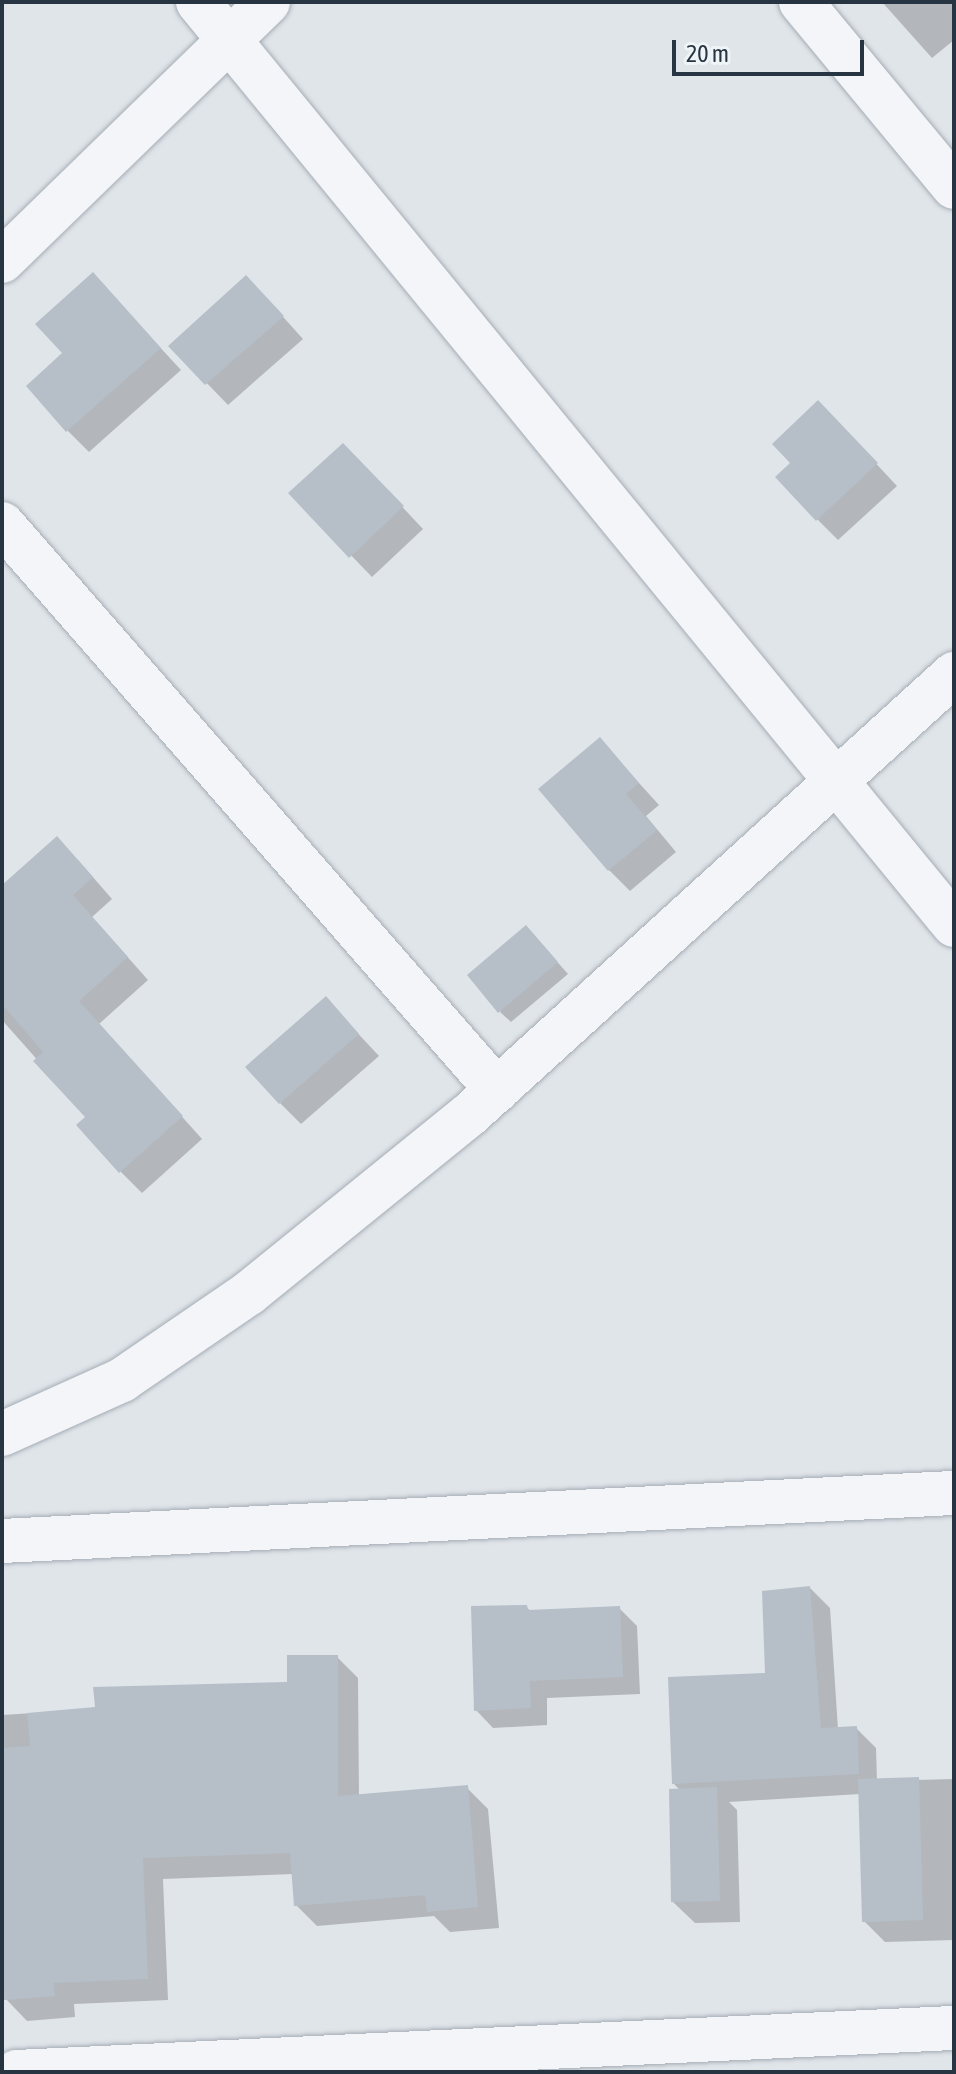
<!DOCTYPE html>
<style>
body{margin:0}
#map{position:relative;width:956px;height:2074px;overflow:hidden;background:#e0e5ea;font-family:"Asap Condensed",sans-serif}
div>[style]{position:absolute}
.shadow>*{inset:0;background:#0003}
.building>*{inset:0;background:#b6bfc8}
.roads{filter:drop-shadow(0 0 2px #a5adb5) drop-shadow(0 0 2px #a5adb5)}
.minor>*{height:44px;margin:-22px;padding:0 22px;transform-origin:22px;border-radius:22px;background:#f3f5f8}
span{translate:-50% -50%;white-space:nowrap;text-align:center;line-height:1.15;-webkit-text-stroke:7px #eff4f7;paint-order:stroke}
.frame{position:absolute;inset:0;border:4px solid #273543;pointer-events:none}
.scale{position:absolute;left:672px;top:40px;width:192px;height:36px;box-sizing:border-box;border:4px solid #273543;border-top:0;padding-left:10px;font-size:24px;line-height:28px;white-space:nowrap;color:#273543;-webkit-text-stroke:6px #eff4f7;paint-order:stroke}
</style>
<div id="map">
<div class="shadow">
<i style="clip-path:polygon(882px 2px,954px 2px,954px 40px,932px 58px)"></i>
<i style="clip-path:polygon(93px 275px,181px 370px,89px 452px,67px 430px)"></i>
<i style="clip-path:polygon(267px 299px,303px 339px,228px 405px,171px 346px)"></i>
<i style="clip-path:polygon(839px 424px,897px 486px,838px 540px,817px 519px)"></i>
<i style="clip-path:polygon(364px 466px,423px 529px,372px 577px,291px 493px)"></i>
<i style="clip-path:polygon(600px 740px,659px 805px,646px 816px,676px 852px,630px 891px,609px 870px)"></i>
<i style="clip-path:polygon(78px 860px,112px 899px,92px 917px,148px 980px,99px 1024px,202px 1139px,142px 1193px,121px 1172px,88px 1117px,2px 1020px,2px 888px)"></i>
<i style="clip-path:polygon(537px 939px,568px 974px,511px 1022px,500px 1012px)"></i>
<i style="clip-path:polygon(325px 998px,379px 1056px,301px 1124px,280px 1103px)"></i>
<i style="clip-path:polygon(810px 1588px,830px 1608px,838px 1729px,856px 1728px,876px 1748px,877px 1781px,954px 1779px,954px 1940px,885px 1942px,864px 1921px,860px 1794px,729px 1802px,737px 1810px,740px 1922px,695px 1923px,673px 1902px,680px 1790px,674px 1784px,767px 1675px)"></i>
<i style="clip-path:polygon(526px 1607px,532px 1612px,619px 1608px,637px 1626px,640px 1694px,547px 1698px,547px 1725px,493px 1728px,476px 1710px)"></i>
<i style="clip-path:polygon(337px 1657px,358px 1678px,359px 1797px,467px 1788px,488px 1809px,499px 1928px,450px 1932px,434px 1916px,317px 1926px,296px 1905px,293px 1874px,163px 1879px,168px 2000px,74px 2004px,75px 2017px,27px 2021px,6px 1999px,2px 1715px,97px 1709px,289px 1683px)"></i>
</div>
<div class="building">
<i style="clip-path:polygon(93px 272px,161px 348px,66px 432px,26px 386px,62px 353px,35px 324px)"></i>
<i style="clip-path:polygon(246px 275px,284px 316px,205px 385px,168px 346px)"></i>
<i style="clip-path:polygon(818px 400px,878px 463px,816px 521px,775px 477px,790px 463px,772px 444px)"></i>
<i style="clip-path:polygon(343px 443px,404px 506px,349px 558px,288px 493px)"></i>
<i style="clip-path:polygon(600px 737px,639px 783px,626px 794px,657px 830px,608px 871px,538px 789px)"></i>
<i style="clip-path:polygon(57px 836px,93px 877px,73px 895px,128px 957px,79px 1001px,183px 1116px,119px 1173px,76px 1125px,85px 1117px,33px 1061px,43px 1052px,2px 1004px,2px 885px)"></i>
<i style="clip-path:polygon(526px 925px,558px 962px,498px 1013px,467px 975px)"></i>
<i style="clip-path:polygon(326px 996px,359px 1034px,279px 1104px,245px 1067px)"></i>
<i style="clip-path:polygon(810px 1586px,821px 1728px,857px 1726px,859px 1774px,672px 1784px,668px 1677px,765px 1673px,762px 1591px)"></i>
<i style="clip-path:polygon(527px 1605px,528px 1610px,620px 1606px,623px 1677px,530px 1681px,531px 1708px,474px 1711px,471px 1606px)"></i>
<i style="clip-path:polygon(287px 1655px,338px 1655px,338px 1796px,468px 1785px,478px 1907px,427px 1912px,425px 1895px,294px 1906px,290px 1853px,143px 1858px,148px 1979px,54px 1983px,55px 1996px,4px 2000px,2px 1748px,30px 1746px,27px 1713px,95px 1707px,93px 1687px,287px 1682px)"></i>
<i style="clip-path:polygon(919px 1777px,923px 1920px,862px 1922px,858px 1779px)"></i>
<i style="clip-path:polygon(717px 1787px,720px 1901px,671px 1902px,669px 1789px)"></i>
</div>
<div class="roads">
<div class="minor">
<i style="left:198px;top:2px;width:1193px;rotate:50.68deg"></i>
<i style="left:801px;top:2px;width:240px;rotate:50.4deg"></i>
<i style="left:2px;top:261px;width:371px;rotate:-44.2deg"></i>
<i style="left:2px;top:524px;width:752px;rotate:48.83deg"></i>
<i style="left:2px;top:1434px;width:132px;rotate:-24.2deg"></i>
<i style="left:122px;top:1380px;width:154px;rotate:-34.4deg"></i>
<i style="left:249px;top:1293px;width:283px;rotate:-39deg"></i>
<i style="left:469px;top:1115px;width:656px;rotate:-42.28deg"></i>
<i style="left:2px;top:1541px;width:953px;rotate:-2.89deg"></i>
<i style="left:16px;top:2072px;width:939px;rotate:-2.69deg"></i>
</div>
</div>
<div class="frame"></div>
<div class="scale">20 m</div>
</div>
